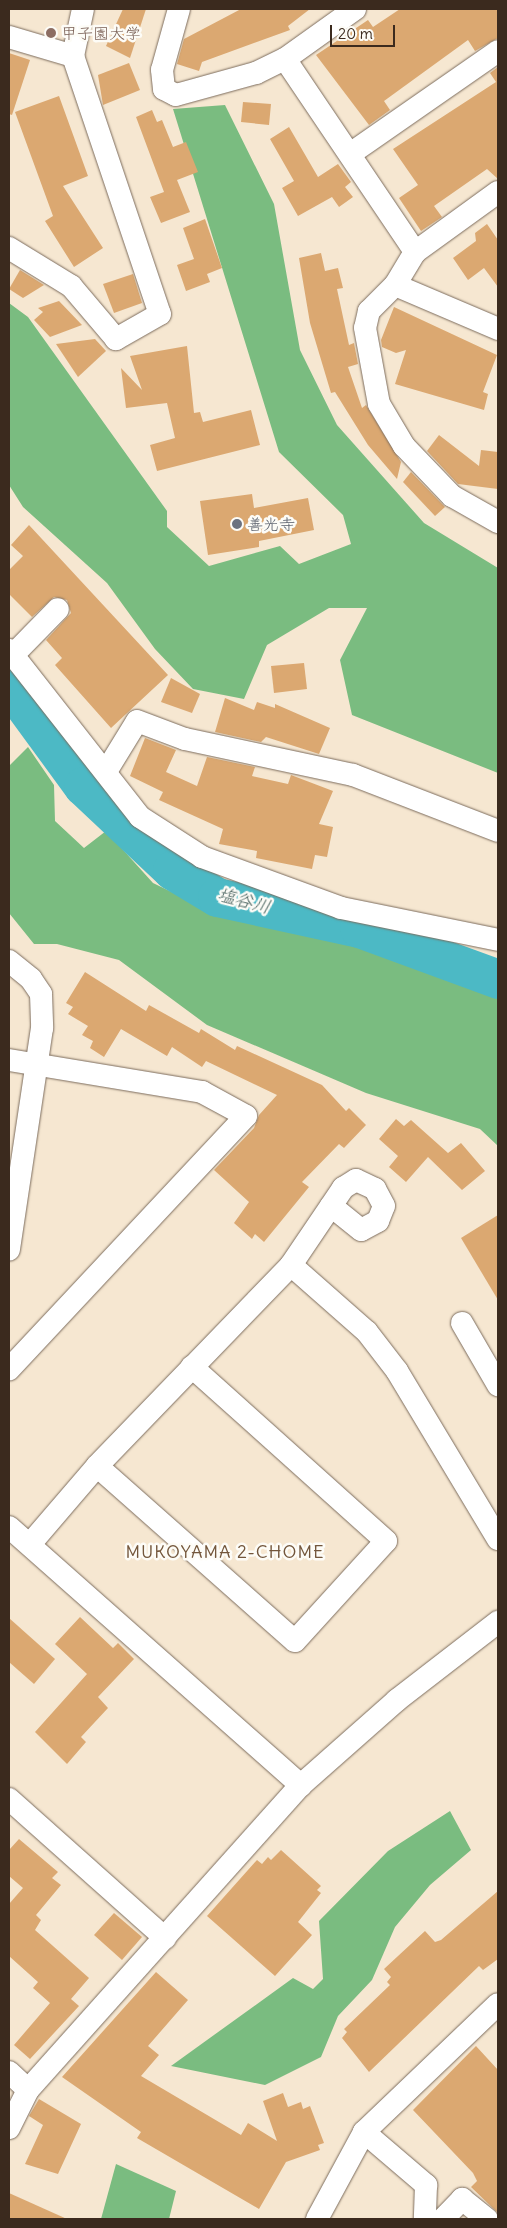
<!DOCTYPE html>
<meta charset="utf-8">
<style>
body{margin:0}
#map{position:relative;width:507px;height:2228px;overflow:hidden;background:#f6e7d1;font-family:Delius,"Klee One",sans-serif}
div>[style]{position:absolute}
.forest>*{inset:0;background:#7abc80}
.river>*{height:39px;margin:-19.5px;padding:0 19.5px;transform-origin:19.5px;border-radius:19.5px;background:#4cb9c5}
.building>*{inset:0;background:#dba871}
.roads{filter:drop-shadow(0 0 1px #7c6c5d) drop-shadow(0 0 1px #7c6c5d)}
.minor>*{height:22px;margin:-11px;padding:0 11px;transform-origin:11px;border-radius:11px;background:#fff}
.dots>*{width:14px;height:14px;translate:-50% -50%;box-sizing:border-box;border:2px solid #fdfcf7;border-radius:50%}
span{translate:-50% -50%;white-space:nowrap;text-align:center;line-height:1.15;-webkit-text-stroke:5px #fdfcf7;paint-order:stroke}
.education-label{font-size:16px;color:#785e54}
.left{translate:0 -50%;text-align:left}
.worship-label{font-size:16px;color:#5b616d}
.water-label{font-size:18px;color:#415c58;font-style:italic}
.neighbourhood-label{font-size:18px;color:#73563b;letter-spacing:1px}
.frame{position:absolute;inset:0;border:10px solid #3b2a1e;pointer-events:none}
.scale{position:absolute;left:330px;top:25px;width:65px;height:22px;box-sizing:border-box;border:2px solid #3b2a1e;border-top:0;padding-left:6px;font-size:15px;line-height:18px;white-space:nowrap;color:#3b2a1e;-webkit-text-stroke:4px #fdfcf7;paint-order:stroke}
</style>
<div id="map">
<div class="forest">
<i style="clip-path:polygon(225px 105px,274px 204px,300px 350px,337px 425px,424px 523px,498px 568px,498px 773px,352px 715px,340px 660px,367px 608px,329px 608px,267px 645px,244px 699px,193px 689px,155px 649px,107px 583px,23px 507px,9px 485px,9px 303px,28px 317px,167px 511px,167px 527px,209px 566px,280px 546px,299px 564px,351px 544px,343px 515px,279px 452px,173px 109px)"></i>
<i style="clip-path:polygon(28px 747px,54px 785px,55px 821px,84px 848px,106px 831px,153px 883px,217px 914px,278px 921px,385px 950px,498px 995px,498px 1146px,480px 1129px,366px 1093px,207px 1025px,119px 960px,57px 944px,34px 944px,9px 913px,9px 766px)"></i>
<i style="clip-path:polygon(450px 1811px,471px 1850px,430px 1885px,395px 1927px,372px 1980px,338px 2016px,321px 2057px,265px 2085px,171px 2066px,293px 1978px,313px 1989px,323px 1979px,319px 1921px,388px 1851px)"></i>
<i style="clip-path:polygon(116px 2164px,176px 2191px,169px 2219px,101px 2219px)"></i>
</div>
<div class="river">
<i style="left:9px;top:685px;width:125px;rotate:53.8deg"></i>
<i style="left:83px;top:786px;width:122px;rotate:43.3deg"></i>
<i style="left:172px;top:870px;width:52px;rotate:31deg"></i>
<i style="left:217px;top:897px;width:145px;rotate:12.3deg"></i>
<i style="left:359px;top:928px;width:148px;rotate:20.1deg"></i>
</div>
<div class="building">
<i style="clip-path:polygon(123px 9px,146px 9px,130px 58px,106px 46px)"></i>
<i style="clip-path:polygon(241px 9px,310px 9px,288px 26px,290px 30px,202px 62px,199px 71px,177px 64px,184px 39px)"></i>
<i style="clip-path:polygon(400px 9px,498px 9px,498px 38px,475px 51px,468px 40px,384px 101px,390px 110px,369px 125px,316px 55px,368px 20px,373px 27px)"></i>
<i style="clip-path:polygon(9px 53px,30px 60px,12px 115px,9px 114px)"></i>
<i style="clip-path:polygon(129px 63px,140px 90px,103px 105px,98px 75px)"></i>
<i style="clip-path:polygon(498px 67px,498px 179px,487px 169px,434px 206px,442px 217px,421px 231px,399px 198px,418px 185px,393px 149px,496px 82px,490px 73px)"></i>
<i style="clip-path:polygon(59px 96px,88px 176px,63px 186px,103px 248px,74px 267px,45px 221px,53px 216px,15px 112px)"></i>
<i style="clip-path:polygon(243px 102px,271px 104px,269px 125px,241px 122px)"></i>
<i style="clip-path:polygon(152px 110px,157px 122px,162px 120px,173px 147px,186px 142px,198px 172px,177px 180px,190px 212px,161px 223px,150px 197px,164px 192px,136px 117px)"></i>
<i style="clip-path:polygon(289px 127px,318px 177px,338px 164px,351px 182px,345px 187px,353px 197px,339px 207px,332px 197px,298px 216px,282px 188px,294px 181px,270px 139px)"></i>
<i style="clip-path:polygon(205px 219px,222px 268px,207px 274px,210px 282px,186px 291px,177px 265px,194px 259px,183px 228px)"></i>
<i style="clip-path:polygon(487px 224px,498px 240px,498px 287px,484px 268px,468px 280px,453px 258px,476px 241px,475px 233px)"></i>
<i style="clip-path:polygon(321px 253px,325px 271px,338px 268px,343px 288px,337px 289px,349px 345px,354px 343px,358px 364px,348px 367px,362px 408px,366px 405px,401px 462px,397px 479px,368px 445px,335px 392px,331px 393px,310px 323px,299px 258px)"></i>
<i style="clip-path:polygon(20px 270px,44px 285px,23px 298px,9px 289px)"></i>
<i style="clip-path:polygon(133px 274px,142px 303px,114px 313px,103px 284px)"></i>
<i style="clip-path:polygon(59px 301px,82px 325px,50px 337px,34px 320px,43px 312px,38px 308px)"></i>
<i style="clip-path:polygon(394px 307px,497px 355px,483px 392px,488px 394px,484px 410px,395px 384px,406px 350px,396px 353px,382px 347px,381px 340px)"></i>
<i style="clip-path:polygon(95px 339px,106px 351px,78px 377px,56px 344px)"></i>
<i style="clip-path:polygon(187px 346px,194px 413px,200px 412px,203px 422px,251px 410px,260px 445px,157px 471px,150px 445px,175px 438px,167px 403px,126px 408px,121px 368px,142px 390px,130px 356px)"></i>
<i style="clip-path:polygon(439px 435px,479px 466px,481px 450px,498px 452px,498px 489px,458px 484px,427px 451px)"></i>
<i style="clip-path:polygon(411px 472px,445px 507px,435px 516px,403px 482px)"></i>
<i style="clip-path:polygon(252px 494px,254px 508px,308px 498px,314px 530px,259px 541px,259px 547px,208px 555px,200px 501px)"></i>
<i style="clip-path:polygon(29px 525px,168px 675px,111px 728px,55px 665px,62px 658px,46px 640px,71px 613px,67px 600px,54px 597px,32px 617px,9px 594px,9px 570px,23px 556px,11px 545px)"></i>
<i style="clip-path:polygon(304px 663px,307px 689px,274px 693px,271px 666px)"></i>
<i style="clip-path:polygon(171px 678px,200px 694px,192px 713px,161px 702px)"></i>
<i style="clip-path:polygon(225px 698px,254px 710px,257px 702px,275px 708px,275px 704px,330px 728px,319px 754px,266px 737px,261px 742px,215px 732px)"></i>
<i style="clip-path:polygon(145px 738px,176px 750px,166px 772px,197px 786px,207px 757px,255px 767px,252px 776px,288px 784px,291px 775px,333px 791px,319px 824px,333px 827px,327px 857px,315px 855px,312px 869px,256px 858px,257px 851px,219px 844px,223px 829px,159px 800px,163px 792px,130px 776px)"></i>
<i style="clip-path:polygon(85px 972px,146px 1011px,149px 1005px,199px 1033px,201px 1029px,235px 1050px,237px 1046px,322px 1085px,346px 1111px,349px 1108px,366px 1125px,344px 1148px,339px 1144px,302px 1182px,309px 1187px,264px 1242px,255px 1234px,252px 1239px,234px 1223px,249px 1202px,214px 1170px,254px 1128px,259px 1115px,277px 1095px,206px 1061px,202px 1067px,172px 1047px,167px 1056px,121px 1029px,104px 1057px,90px 1048px,93px 1041px,82px 1035px,88px 1026px,68px 1014px,73px 1007px,66px 1003px)"></i>
<i style="clip-path:polygon(396px 1119px,404px 1126px,411px 1120px,448px 1153px,461px 1143px,485px 1171px,462px 1190px,428px 1157px,406px 1182px,389px 1167px,398px 1156px,379px 1139px)"></i>
<i style="clip-path:polygon(498px 1215px,498px 1300px,461px 1238px)"></i>
<i style="clip-path:polygon(80px 1617px,113px 1648px,118px 1643px,134px 1659px,98px 1697px,108px 1708px,81px 1737px,86px 1742px,67px 1764px,35px 1732px,87px 1674px,55px 1644px)"></i>
<i style="clip-path:polygon(9px 1618px,55px 1659px,34px 1684px,9px 1662px)"></i>
<i style="clip-path:polygon(19px 1839px,58px 1872px,52px 1878px,61px 1885px,36px 1915px,41px 1920px,35px 1930px,89px 1978px,71px 1999px,79px 2006px,30px 2059px,14px 2045px,50px 2003px,33px 1988px,38px 1982px,9px 1956px,9px 1904px,23px 1888px,9px 1876px,9px 1850px)"></i>
<i style="clip-path:polygon(281px 1850px,321px 1886px,317px 1890px,321px 1893px,298px 1922px,312px 1935px,275px 1976px,207px 1916px,257px 1860px,262px 1864px,268px 1857px,271px 1860px)"></i>
<i style="clip-path:polygon(498px 1891px,498px 1959px,483px 1970px,479px 1966px,369px 2072px,342px 2038px,347px 2032px,344px 2029px,390px 1985px,387px 1982px,391px 1977px,384px 1969px,425px 1931px,435px 1942px,441px 1940px)"></i>
<i style="clip-path:polygon(114px 1913px,142px 1937px,122px 1960px,94px 1935px)"></i>
<i style="clip-path:polygon(156px 1972px,188px 2000px,148px 2046px,159px 2055px,141px 2076px,241px 2135px,248px 2123px,277px 2141px,263px 2101px,283px 2093px,288px 2107px,301px 2102px,303px 2109px,310px 2106px,324px 2143px,318px 2145px,320px 2150px,286px 2162px,259px 2209px,137px 2138px,141px 2132px,62px 2077px)"></i>
<i style="clip-path:polygon(476px 2046px,498px 2070px,498px 2213px,471px 2187px,477px 2181px,473px 2173px,413px 2110px)"></i>
<i style="clip-path:polygon(39px 2099px,81px 2124px,58px 2174px,25px 2164px,43px 2125px,29px 2116px)"></i>
<i style="clip-path:polygon(9px 2193px,67px 2219px,9px 2219px)"></i>
</div>
<div class="roads">
<div class="minor">
<i style="left:179px;top:9px;width:63px;rotate:105.6deg"></i>
<i style="left:162px;top:70px;width:19px;rotate:84deg"></i>
<i style="left:164px;top:89px;width:13px;rotate:27deg"></i>
<i style="left:176px;top:95px;width:83px;rotate:-15.4deg"></i>
<i style="left:256px;top:73px;width:32px;rotate:-26deg"></i>
<i style="left:285px;top:59px;width:86px;rotate:-35.5deg"></i>
<i style="left:9px;top:37px;width:67px;rotate:16.5deg"></i>
<i style="left:73px;top:56px;width:272px;rotate:71.4deg"></i>
<i style="left:160px;top:314px;width:51px;rotate:150.4deg"></i>
<i style="left:116px;top:339px;width:70px;rotate:-130.3deg"></i>
<i style="left:71px;top:286px;width:73px;rotate:-148.5deg"></i>
<i style="left:73px;top:56px;width:48px;rotate:-78deg"></i>
<i style="left:285px;top:59px;width:233px;rotate:56deg"></i>
<i style="left:350px;top:154px;width:180px;rotate:-34.8deg"></i>
<i style="left:498px;top:192px;width:102px;rotate:144.1deg"></i>
<i style="left:415px;top:252px;width:39px;rotate:121deg"></i>
<i style="left:395px;top:285px;width:37px;rotate:135deg"></i>
<i style="left:369px;top:311px;width:17px;rotate:103deg"></i>
<i style="left:365px;top:328px;width:77px;rotate:79.6deg"></i>
<i style="left:379px;top:404px;width:49px;rotate:59.2deg"></i>
<i style="left:404px;top:446px;width:69px;rotate:46.2deg"></i>
<i style="left:452px;top:496px;width:53px;rotate:29.5deg"></i>
<i style="left:395px;top:285px;width:112px;rotate:23.1deg"></i>
<i style="left:9px;top:650px;width:212px;rotate:51.9deg"></i>
<i style="left:140px;top:817px;width:74px;rotate:32.8deg"></i>
<i style="left:202px;top:857px;width:148px;rotate:20.1deg"></i>
<i style="left:341px;top:908px;width:160px;rotate:11.5deg"></i>
<i style="left:13px;top:655px;width:64px;rotate:-45.6deg"></i>
<i style="left:107px;top:770px;width:57px;rotate:-58.5deg"></i>
<i style="left:137px;top:721px;width:51px;rotate:20.6deg"></i>
<i style="left:185px;top:739px;width:172px;rotate:12.1deg"></i>
<i style="left:353px;top:775px;width:155px;rotate:21.1deg"></i>
<i style="left:9px;top:961px;width:28px;rotate:39deg"></i>
<i style="left:31px;top:979px;width:18px;rotate:56deg"></i>
<i style="left:41px;top:994px;width:34px;rotate:88deg"></i>
<i style="left:42px;top:1028px;width:224px;rotate:98.5deg"></i>
<i style="left:9px;top:1060px;width:196px;rotate:9.4deg"></i>
<i style="left:202px;top:1092px;width:50px;rotate:28.6deg"></i>
<i style="left:246px;top:1116px;width:347px;rotate:133.1deg"></i>
<i style="left:291px;top:1265px;width:101px;rotate:41.4deg"></i>
<i style="left:367px;top:1332px;width:49px;rotate:52.4deg"></i>
<i style="left:397px;top:1371px;width:196px;rotate:59deg"></i>
<i style="left:462px;top:1323px;width:72px;rotate:59.9deg"></i>
<i style="left:97px;top:1466px;width:264px;rotate:41.5deg"></i>
<i style="left:295px;top:1641px;width:135px;rotate:-47.7deg"></i>
<i style="left:386px;top:1541px;width:261px;rotate:-138.1deg"></i>
<i style="left:9px;top:1527px;width:390px;rotate:41.5deg"></i>
<i style="left:31px;top:1543px;width:101px;rotate:-49.4deg"></i>
<i style="left:97px;top:1466px;width:279px;rotate:-46deg"></i>
<i style="left:291px;top:1265px;width:71px;rotate:-55.9deg"></i>
<i style="left:331px;top:1206px;width:22px;rotate:-56deg"></i>
<i style="left:343px;top:1188px;width:15px;rotate:-32deg"></i>
<i style="left:356px;top:1180px;width:21px;rotate:25deg"></i>
<i style="left:375px;top:1189px;width:19px;rotate:62deg"></i>
<i style="left:384px;top:1206px;width:16px;rotate:112deg"></i>
<i style="left:378px;top:1221px;width:19px;rotate:152deg"></i>
<i style="left:361px;top:1230px;width:38px;rotate:-141deg"></i>
<i style="left:9px;top:1799px;width:209px;rotate:41.7deg"></i>
<i style="left:9px;top:2072px;width:26px;rotate:43deg"></i>
<i style="left:9px;top:2128px;width:42px;rotate:-63.4deg"></i>
<i style="left:28px;top:2090px;width:409px;rotate:-48.2deg"></i>
<i style="left:301px;top:1785px;width:128px;rotate:-41.5deg"></i>
<i style="left:397px;top:1700px;width:128px;rotate:-37.7deg"></i>
<i style="left:364px;top:2132px;width:82px;rotate:40.5deg"></i>
<i style="left:426px;top:2185px;width:34px;rotate:92deg"></i>
<i style="left:317px;top:2219px;width:99px;rotate:-61.6deg"></i>
<i style="left:364px;top:2132px;width:185px;rotate:-43.7deg"></i>
<i style="left:443px;top:2219px;width:28px;rotate:-46deg"></i>
<i style="left:462px;top:2199px;width:32px;rotate:39deg"></i>
</div>
</div>
<div class="dots">
<i style="left:51px;top:33px;background:#8d6e63"></i>
<i style="left:237px;top:524px;background:#6b7280"></i>
</div>
<div class="education-label">
<span class="left" style="left:61px;top:33px">甲子園大学</span>
</div>
<div class="worship-label">
<span class="left" style="left:247px;top:524px">善光寺</span>
</div>
<div class="water-label">
<span style="left:244px;top:901px;rotate:15deg">塩谷川</span>
</div>
<div class="neighbourhood-label">
<span style="left:225px;top:1552px">MUKOYAMA 2-CHOME</span>
</div>
<div class="frame"></div>
<div class="scale">20 m</div>
</div>
